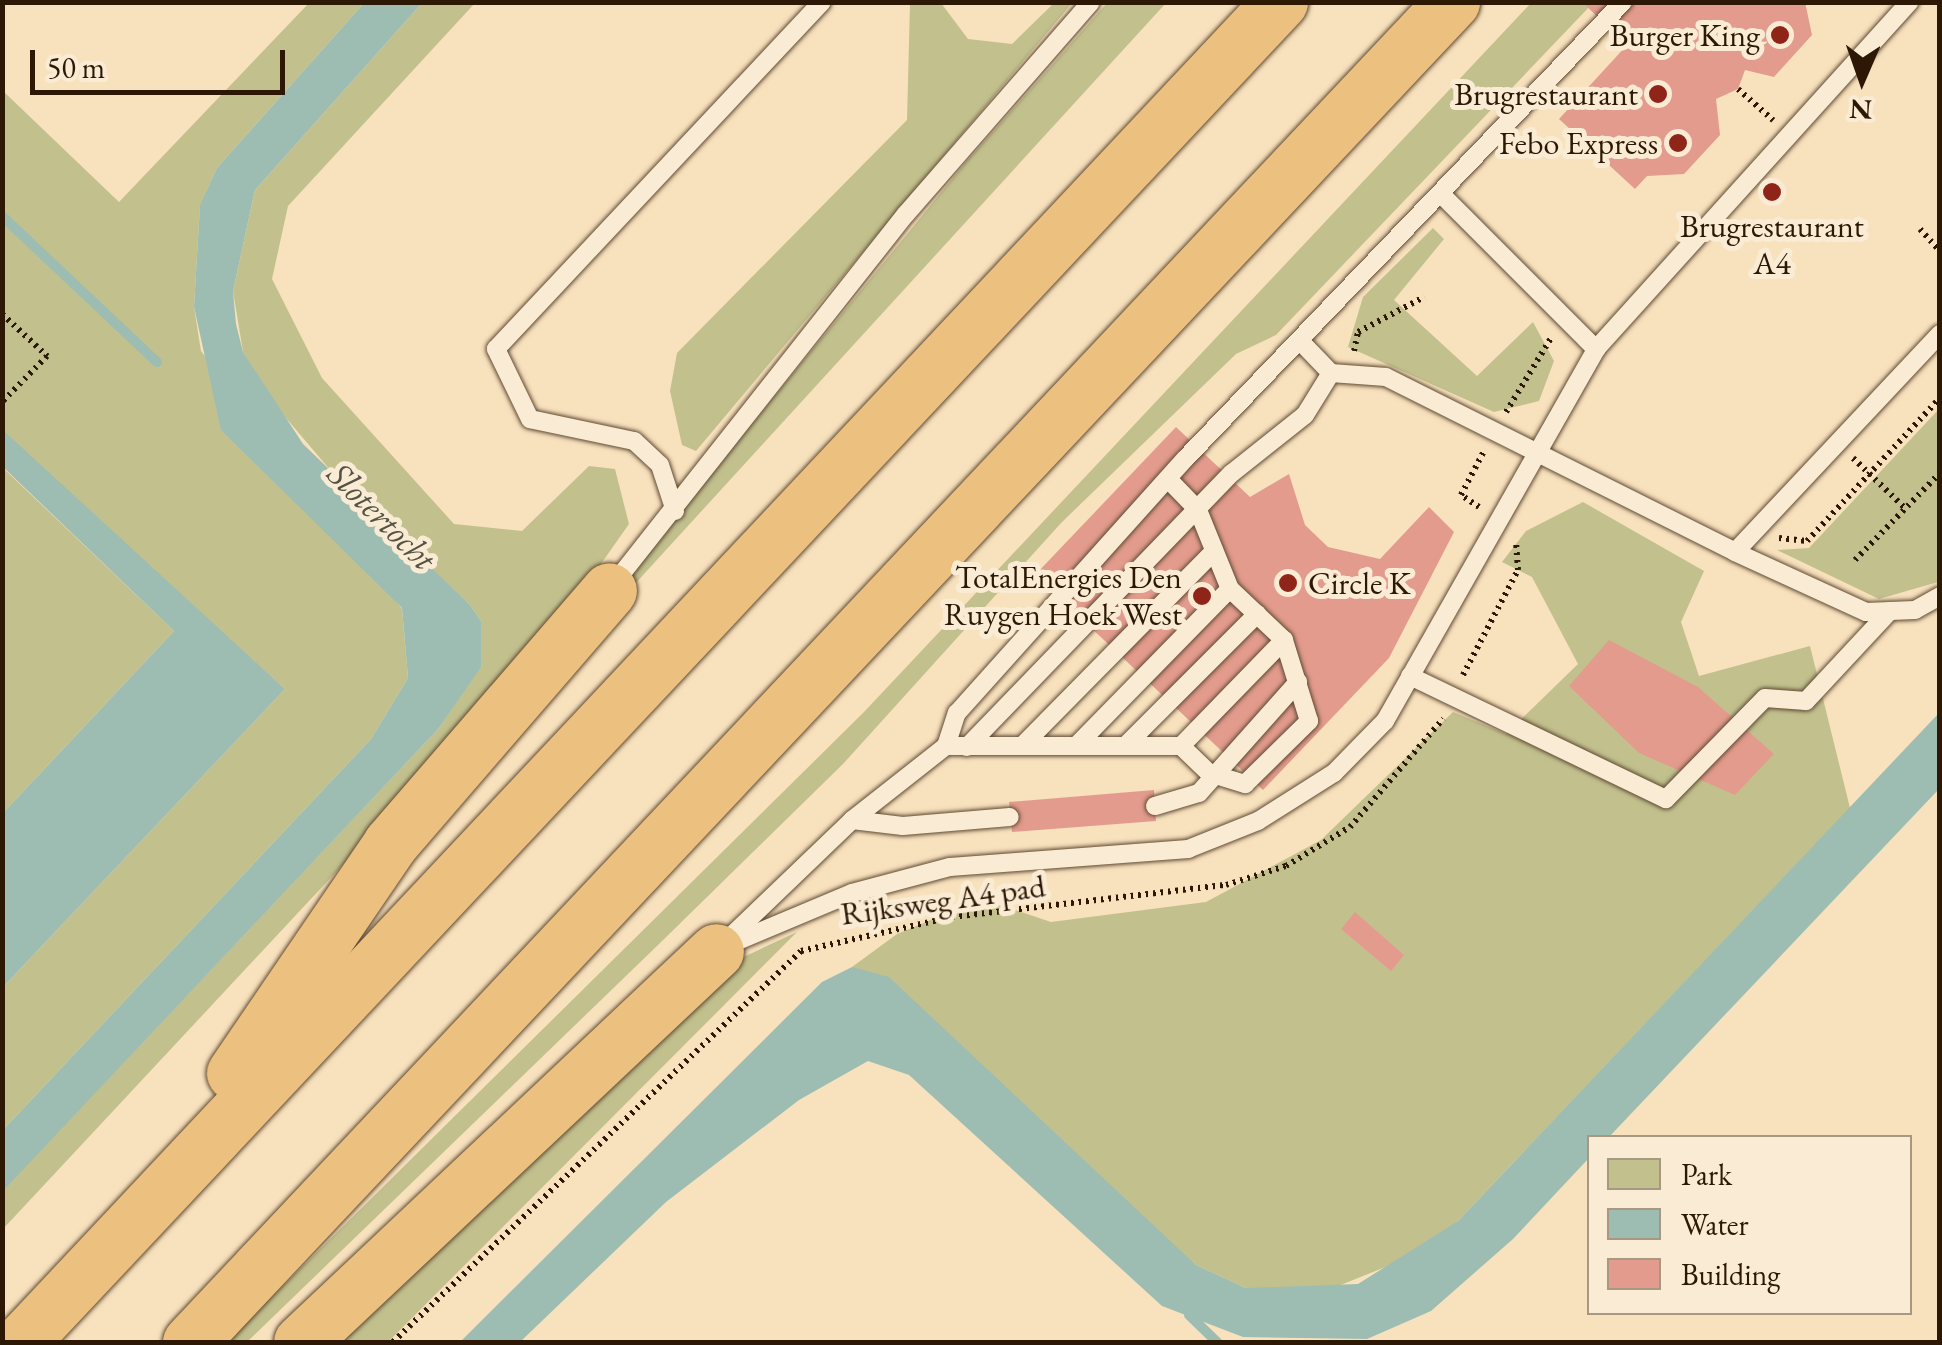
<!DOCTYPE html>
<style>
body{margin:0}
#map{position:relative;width:1942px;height:1345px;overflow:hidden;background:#f8e1bd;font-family:"EB Garamond",serif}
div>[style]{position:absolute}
.green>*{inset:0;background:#c2c18e}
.water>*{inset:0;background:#9dbdb2}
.stream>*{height:10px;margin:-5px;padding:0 5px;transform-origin:5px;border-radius:5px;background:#9dbdb2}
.building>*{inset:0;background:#e39b8d}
.path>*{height:6px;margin-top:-3px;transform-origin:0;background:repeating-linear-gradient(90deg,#2c1805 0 2.5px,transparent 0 7.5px)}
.roads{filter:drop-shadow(0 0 2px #5f4a33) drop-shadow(0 0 2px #5f4a33)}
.lane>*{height:18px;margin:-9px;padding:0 9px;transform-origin:9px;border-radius:9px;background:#faecd4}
.highway>*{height:55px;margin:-27.5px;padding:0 27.5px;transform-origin:27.5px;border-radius:27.5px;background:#ecc07e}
.dots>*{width:28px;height:28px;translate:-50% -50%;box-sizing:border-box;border:5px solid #faecd4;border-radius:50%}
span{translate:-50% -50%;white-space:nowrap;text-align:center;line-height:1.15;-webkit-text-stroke:10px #faecd4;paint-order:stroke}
.poi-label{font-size:32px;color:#2c1805}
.right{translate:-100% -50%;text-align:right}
.left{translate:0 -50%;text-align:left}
.street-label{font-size:32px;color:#2c1805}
.water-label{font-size:35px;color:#545242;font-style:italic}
.frame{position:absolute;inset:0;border:5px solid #2c1805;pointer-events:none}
.legend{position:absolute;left:1587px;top:1135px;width:325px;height:180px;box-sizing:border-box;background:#faecd4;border:2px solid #a89781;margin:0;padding:12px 18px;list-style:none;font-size:30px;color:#2c1805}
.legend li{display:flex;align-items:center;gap:20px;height:50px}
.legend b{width:50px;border:2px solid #a89781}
.north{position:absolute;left:1812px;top:30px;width:100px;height:100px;-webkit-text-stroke:8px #faecd4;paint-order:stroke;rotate:182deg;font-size:28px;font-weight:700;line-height:40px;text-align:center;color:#2c1805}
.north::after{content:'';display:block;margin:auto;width:35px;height:45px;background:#2c1805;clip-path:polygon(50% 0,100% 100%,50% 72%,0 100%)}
.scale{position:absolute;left:30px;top:50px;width:255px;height:45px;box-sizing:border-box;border:5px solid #2c1805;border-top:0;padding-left:12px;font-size:30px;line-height:35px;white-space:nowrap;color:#2c1805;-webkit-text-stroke:8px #faecd4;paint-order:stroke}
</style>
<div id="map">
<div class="green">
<i style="clip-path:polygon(309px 3px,364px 3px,217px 168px,200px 206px,194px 307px,201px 351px,402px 609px,408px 678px,371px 739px,3px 1130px,3px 987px,285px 689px,3px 435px,3px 91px,119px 202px)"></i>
<i style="clip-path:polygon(422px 3px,475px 3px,288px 206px,272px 279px,322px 378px,454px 524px,522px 531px,589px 466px,615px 469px,629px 524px,532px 662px,3px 1229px,2px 1191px,439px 728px,480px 667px,481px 621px,470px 605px,348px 491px,275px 405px,243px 352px,233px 291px,255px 190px)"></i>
<i style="clip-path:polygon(910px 3px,941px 3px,968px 39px,1012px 44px,1054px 3px,1072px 3px,696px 451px,682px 445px,670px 391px,677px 353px,907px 120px)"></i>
<i style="clip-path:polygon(1107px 3px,1166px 3px,495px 737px,967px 161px)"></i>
<i style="clip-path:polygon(1531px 3px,1593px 3px,1276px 335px,1236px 354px,1062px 522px,843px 764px,658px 945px,247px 1342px,226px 1342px,864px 712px)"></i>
<i style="clip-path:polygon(1433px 228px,1444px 239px,1394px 300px,1477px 376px,1533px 322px,1554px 361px,1539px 401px,1494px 412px,1348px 347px,1363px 297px)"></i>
<i style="clip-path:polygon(1939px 409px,1938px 582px,1879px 599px,1777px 550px,1809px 548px)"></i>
<i style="clip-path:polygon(2px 467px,174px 631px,3px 813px,2px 813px)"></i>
<i style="clip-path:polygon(1583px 502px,1704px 571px,1681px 622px,1699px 676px,1810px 646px,1850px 808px,1458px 1221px,1413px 1256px,1323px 1292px,1246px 1288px,1196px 1265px,852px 967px,897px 934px,982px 899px,1051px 922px,1206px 902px,1321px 840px,1453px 712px,1506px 734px,1578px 664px,1532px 577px,1502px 562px,1526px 531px)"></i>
<i style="clip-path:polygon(797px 932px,388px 1342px,328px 1342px,737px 960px)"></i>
</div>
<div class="water">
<i style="clip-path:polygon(364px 3px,422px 3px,255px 190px,233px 291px,236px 324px,243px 352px,303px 444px,470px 605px,481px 621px,481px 667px,439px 728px,3px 1191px,3px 1130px,371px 739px,408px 678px,402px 608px,221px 430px,194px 307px,200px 205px,217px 168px)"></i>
<i style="clip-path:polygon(5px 432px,285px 689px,3px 987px,3px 813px,174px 631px,3px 467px)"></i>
<i style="clip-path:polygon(1939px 713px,1939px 789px,1609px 1137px,1590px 1138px,1589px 1158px,1513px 1239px,1431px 1311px,1367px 1339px,1243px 1337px,1162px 1306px,909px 1075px,868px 1061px,799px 1100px,666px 1202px,520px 1342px,460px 1342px,822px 982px,852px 967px,889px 977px,1196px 1265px,1246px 1288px,1358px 1284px,1458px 1221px)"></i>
</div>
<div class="stream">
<i style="left:2px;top:216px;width:213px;rotate:43.3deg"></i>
<i style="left:1189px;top:1315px;width:39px;rotate:44deg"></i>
</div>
<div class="building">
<i style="clip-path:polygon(1582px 2px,1805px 2px,1812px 35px,1774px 77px,1745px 70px,1738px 89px,1716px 99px,1720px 135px,1684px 174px,1647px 176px,1635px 189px,1559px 119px,1627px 45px)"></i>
<i style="clip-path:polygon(1176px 427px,1250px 497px,1289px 474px,1305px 525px,1328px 547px,1380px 559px,1429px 507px,1454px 532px,1389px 658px,1263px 790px,1035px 575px)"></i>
<i style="clip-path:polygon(1609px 640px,1698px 687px,1774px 754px,1735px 795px,1639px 753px,1569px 686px)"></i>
<i style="clip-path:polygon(1154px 790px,1156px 821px,1012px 832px,1009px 802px)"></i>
<i style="clip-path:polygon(1355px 912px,1404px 955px,1391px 971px,1341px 929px)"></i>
</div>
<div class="path">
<i style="left:1738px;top:89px;width:47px;rotate:41.5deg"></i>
<i style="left:1920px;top:229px;width:30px;rotate:48deg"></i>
<i style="left:2px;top:314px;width:62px;rotate:43deg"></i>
<i style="left:47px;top:356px;width:64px;rotate:134.4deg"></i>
<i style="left:1354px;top:351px;width:19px;rotate:-78deg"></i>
<i style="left:1358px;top:332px;width:75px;rotate:-27.9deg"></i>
<i style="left:1506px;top:412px;width:87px;rotate:-58.7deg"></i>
<i style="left:1853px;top:458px;width:74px;rotate:43.9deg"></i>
<i style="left:1479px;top:507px;width:22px;rotate:-146deg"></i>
<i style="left:1461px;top:495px;width:52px;rotate:-62.4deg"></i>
<i style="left:1779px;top:538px;width:28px;rotate:6deg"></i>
<i style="left:1807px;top:541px;width:195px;rotate:-47.1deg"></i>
<i style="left:1855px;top:560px;width:122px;rotate:-45.7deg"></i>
<i style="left:1463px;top:675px;width:119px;rotate:-62.4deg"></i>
<i style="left:1518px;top:570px;width:28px;rotate:-94deg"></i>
<i style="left:393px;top:1342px;width:565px;rotate:-43.78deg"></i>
<i style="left:801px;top:951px;width:155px;rotate:-12.7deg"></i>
<i style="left:952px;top:917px;width:276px;rotate:-6.7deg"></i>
<i style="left:1226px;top:885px;width:63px;rotate:-17.6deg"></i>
<i style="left:1286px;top:866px;width:75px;rotate:-31.4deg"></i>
<i style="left:1350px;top:827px;width:143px;rotate:-49.3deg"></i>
</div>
<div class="roads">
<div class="lane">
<i style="left:1442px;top:195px;width:218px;rotate:45deg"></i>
<i style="left:1302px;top:343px;width:42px;rotate:46deg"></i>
<i style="left:1331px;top:373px;width:55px;rotate:4.2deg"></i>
<i style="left:1386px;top:377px;width:390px;rotate:26.6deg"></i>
<i style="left:1735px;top:552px;width:299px;rotate:-46.8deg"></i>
<i style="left:675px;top:511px;width:48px;rotate:-108.1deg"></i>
<i style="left:660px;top:465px;width:35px;rotate:-137deg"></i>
<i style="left:634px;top:441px;width:106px;rotate:-168.1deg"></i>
<i style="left:530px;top:419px;width:78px;rotate:-115.9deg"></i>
<i style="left:496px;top:349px;width:476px;rotate:-46.8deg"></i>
<i style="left:1735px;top:552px;width:144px;rotate:24.6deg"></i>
<i style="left:1866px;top:612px;width:49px;rotate:-2.3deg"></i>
<i style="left:1915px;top:610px;width:29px;rotate:-29deg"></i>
<i style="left:612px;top:586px;width:474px;rotate:-51.7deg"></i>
<i style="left:906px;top:214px;width:281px;rotate:-48.9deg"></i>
<i style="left:1410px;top:676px;width:284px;rotate:25.7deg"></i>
<i style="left:1666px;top:799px;width:141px;rotate:-45.6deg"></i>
<i style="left:1765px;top:698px;width:41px;rotate:4.2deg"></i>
<i style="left:1806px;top:701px;width:123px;rotate:-47deg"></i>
<i style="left:946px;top:746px;width:235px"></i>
<i style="left:1181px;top:746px;width:39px;rotate:44deg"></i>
<i style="left:1209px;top:773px;width:38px;rotate:17deg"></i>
<i style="left:1245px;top:784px;width:90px;rotate:-44.5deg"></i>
<i style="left:1309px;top:721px;width:85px;rotate:-107.2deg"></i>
<i style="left:1284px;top:640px;width:74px;rotate:-136.6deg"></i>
<i style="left:1230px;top:589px;width:85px;rotate:-112.1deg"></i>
<i style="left:1198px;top:510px;width:43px;rotate:-134.1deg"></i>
<i style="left:1022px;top:746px;width:274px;rotate:-45.4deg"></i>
<i style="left:1076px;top:746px;width:220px;rotate:-45.6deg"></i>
<i style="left:1125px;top:746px;width:187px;rotate:-45deg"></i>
<i style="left:1181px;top:746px;width:148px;rotate:-45.8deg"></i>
<i style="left:967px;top:747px;width:381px;rotate:-46deg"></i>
<i style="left:1232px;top:473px;width:93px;rotate:-38.5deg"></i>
<i style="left:1305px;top:415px;width:49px;rotate:-58.2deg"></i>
<i style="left:1155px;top:806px;width:46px;rotate:-16.5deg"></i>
<i style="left:1199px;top:793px;width:149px;rotate:-48.3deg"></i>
<i style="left:852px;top:820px;width:51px;rotate:6.7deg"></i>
<i style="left:903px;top:826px;width:107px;rotate:-4.8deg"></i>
<i style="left:726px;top:941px;width:175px;rotate:-43.8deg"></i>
<i style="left:852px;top:820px;width:120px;rotate:-38.2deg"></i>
<i style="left:946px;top:746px;width:35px;rotate:-72deg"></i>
<i style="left:957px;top:713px;width:341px;rotate:-48.1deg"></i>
<i style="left:1185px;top:459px;width:633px;rotate:-46.22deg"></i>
<i style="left:721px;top:948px;width:142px;rotate:-22.8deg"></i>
<i style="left:852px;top:893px;width:101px;rotate:-14.9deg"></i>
<i style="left:950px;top:867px;width:239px;rotate:-4.3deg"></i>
<i style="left:1188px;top:849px;width:75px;rotate:-21.8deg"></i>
<i style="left:1258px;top:821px;width:90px;rotate:-32.3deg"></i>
<i style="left:1334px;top:773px;width:73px;rotate:-45.6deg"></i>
<i style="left:1385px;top:721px;width:428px;rotate:-60.4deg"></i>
<i style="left:1596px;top:349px;width:468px;rotate:-47.9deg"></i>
</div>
<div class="highway">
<i style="left:234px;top:1073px;width:277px;rotate:-55.7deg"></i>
<i style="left:390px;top:844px;width:335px;rotate:-49.2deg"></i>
<i style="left:21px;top:1342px;width:1839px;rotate:-46.79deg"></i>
<i style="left:190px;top:1342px;width:1841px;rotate:-46.72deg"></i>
<i style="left:301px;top:1342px;width:570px;rotate:-43.29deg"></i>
</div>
</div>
<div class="dots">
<i style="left:1780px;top:35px;background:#8f2418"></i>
<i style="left:1658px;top:94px;background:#8f2418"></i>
<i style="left:1678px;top:143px;background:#8f2418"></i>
<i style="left:1772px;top:192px;background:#8f2418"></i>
<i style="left:1288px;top:583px;background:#8f2418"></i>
<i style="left:1202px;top:596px;background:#8f2418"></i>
</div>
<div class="poi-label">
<span class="right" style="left:1760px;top:35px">Burger King</span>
<span class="right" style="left:1638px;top:94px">Brugrestaurant</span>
<span class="right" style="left:1658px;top:143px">Febo Express</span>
<span style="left:1772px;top:245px">Brugrestaurant<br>A4</span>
<span class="right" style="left:1182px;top:596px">TotalEnergies Den<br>Ruygen Hoek West</span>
<span class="left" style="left:1308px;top:583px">Circle K</span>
</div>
<div class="street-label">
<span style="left:943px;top:900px;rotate:-8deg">Rijksweg A4 pad</span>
</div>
<div class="water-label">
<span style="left:382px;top:516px;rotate:45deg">Slotertocht</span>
</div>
<div class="frame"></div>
<ul class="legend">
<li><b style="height:28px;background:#c2c18e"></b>Park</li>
<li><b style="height:28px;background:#9dbdb2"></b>Water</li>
<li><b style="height:28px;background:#e39b8d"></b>Building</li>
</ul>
<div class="north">N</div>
<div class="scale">50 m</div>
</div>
